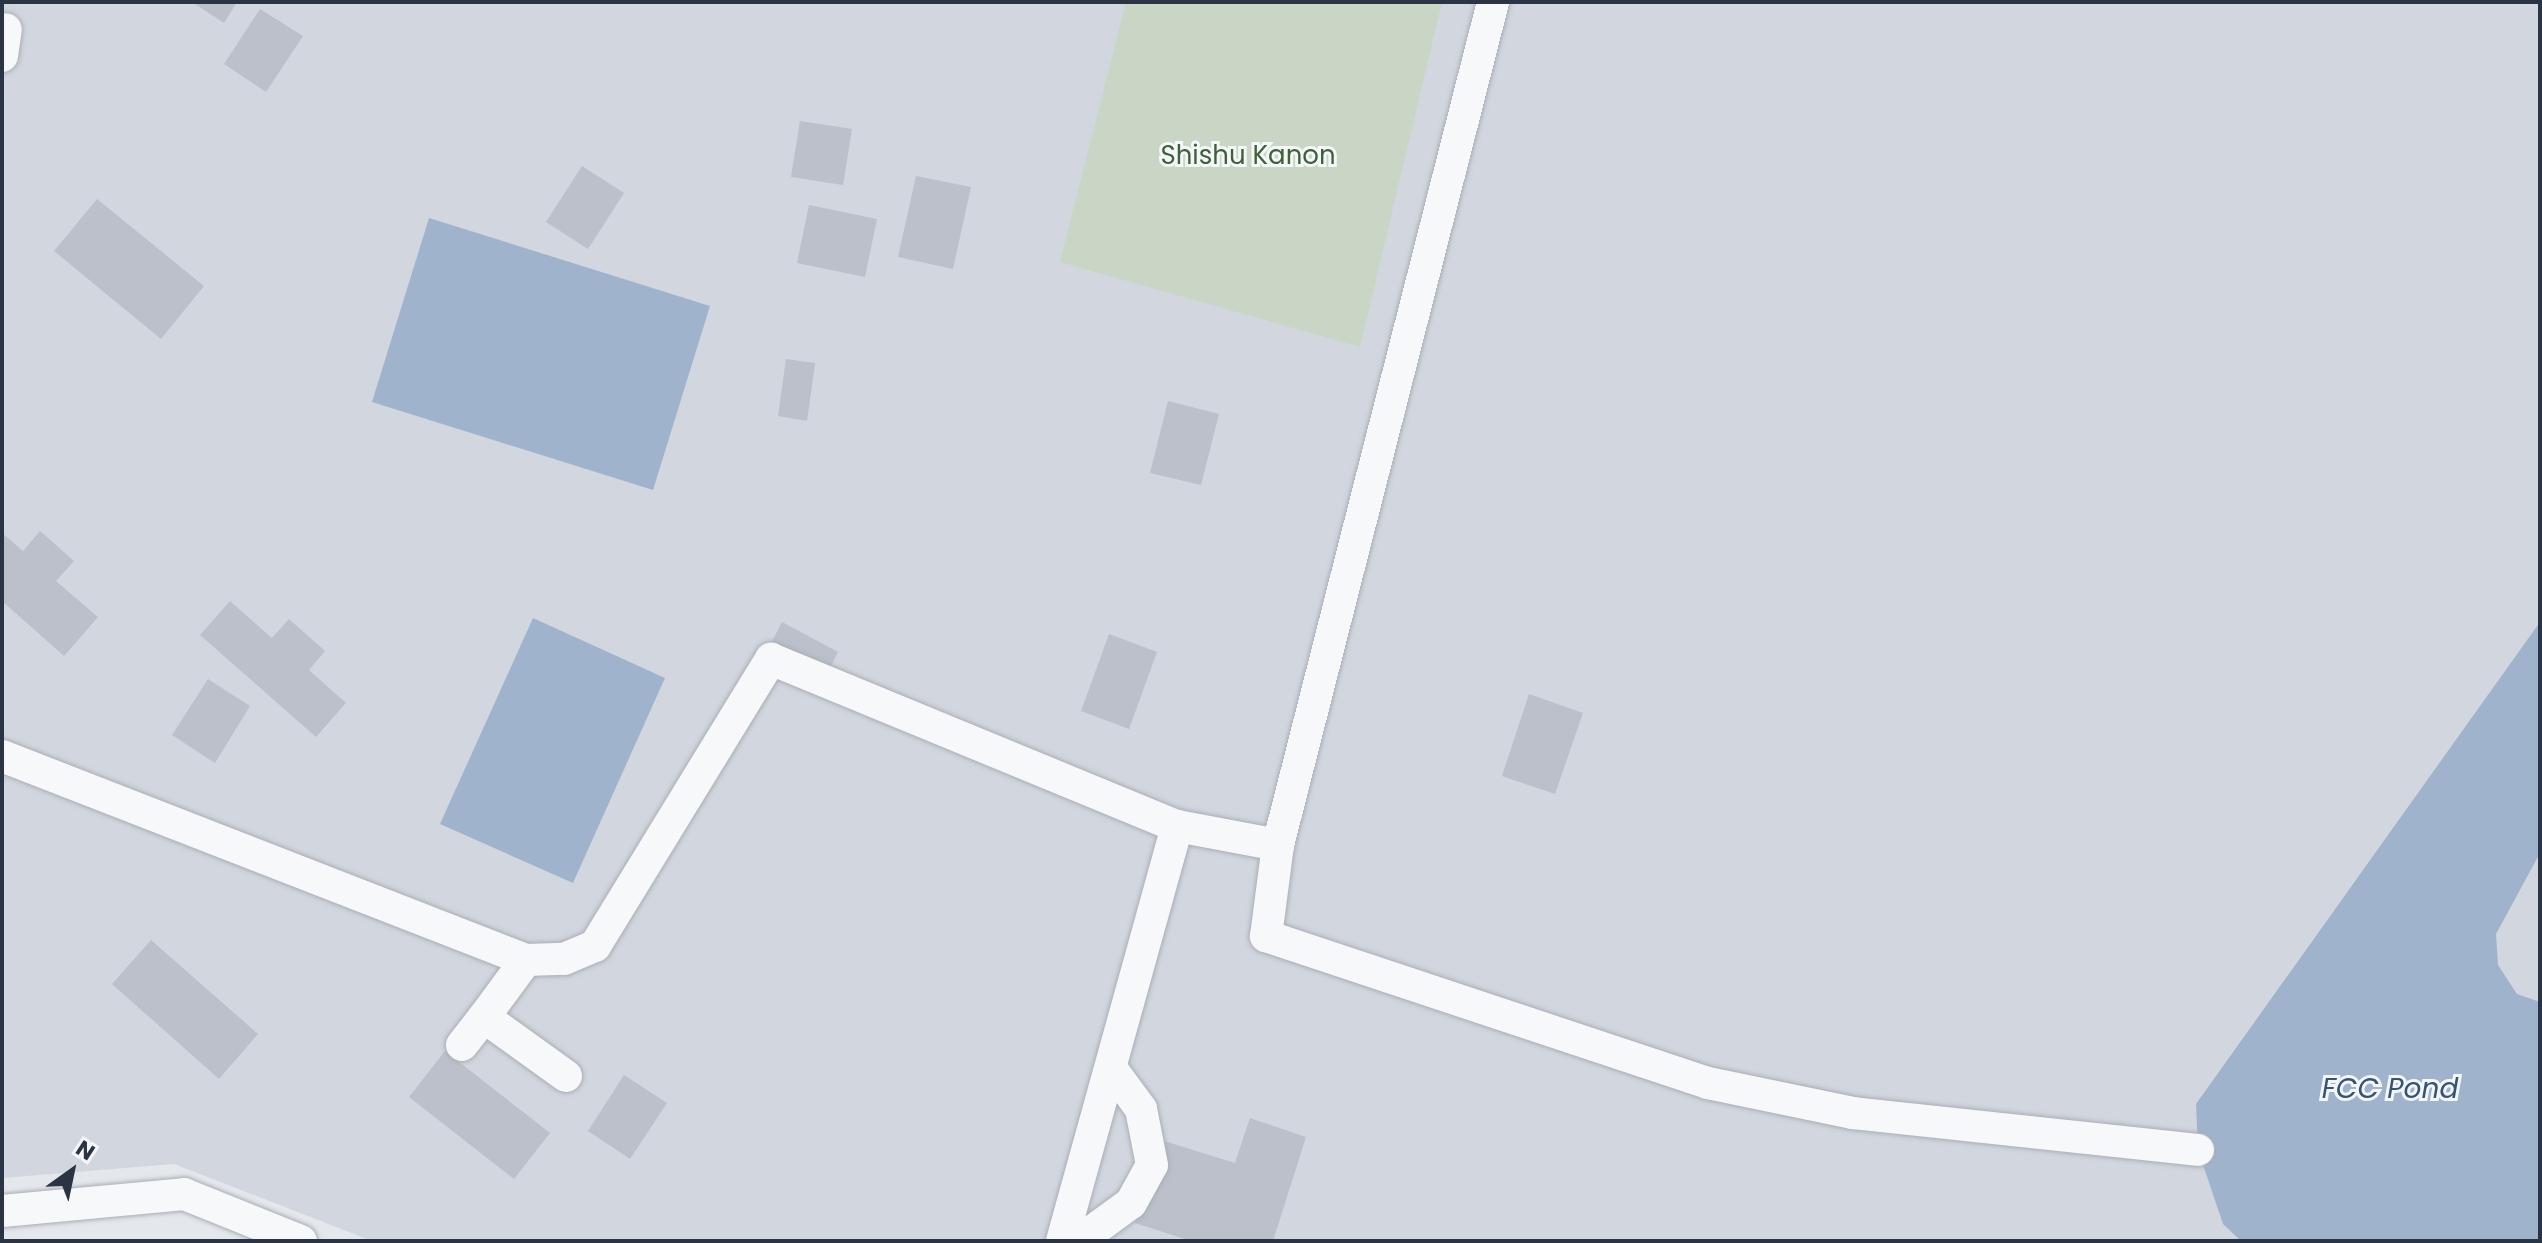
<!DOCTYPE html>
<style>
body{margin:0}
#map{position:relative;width:2542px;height:1243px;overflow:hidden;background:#e4e7ec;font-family:Poppins,sans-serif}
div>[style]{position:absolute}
.built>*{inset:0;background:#d2d6de}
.green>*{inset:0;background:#c9d6c5}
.water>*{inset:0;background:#9fb4cc}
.building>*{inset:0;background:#bbc0ca}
.roads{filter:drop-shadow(0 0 2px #a9aeb7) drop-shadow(0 0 2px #a9aeb7)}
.street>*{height:32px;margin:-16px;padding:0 16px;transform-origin:16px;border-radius:16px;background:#f7f8fa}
span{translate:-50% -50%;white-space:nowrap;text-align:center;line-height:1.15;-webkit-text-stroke:6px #f4f6f9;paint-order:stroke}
.park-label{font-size:26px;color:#3f6138}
.water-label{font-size:28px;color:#34527a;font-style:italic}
.frame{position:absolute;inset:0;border:4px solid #2b3445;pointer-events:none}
.north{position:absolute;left:32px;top:1131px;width:80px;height:80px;-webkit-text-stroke:6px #f4f6f9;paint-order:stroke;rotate:33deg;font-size:22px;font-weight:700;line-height:32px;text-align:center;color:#2b3445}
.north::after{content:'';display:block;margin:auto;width:28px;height:36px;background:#2b3445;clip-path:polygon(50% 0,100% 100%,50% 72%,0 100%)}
</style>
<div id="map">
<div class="built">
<i style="clip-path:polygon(2px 2px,2540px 2px,2540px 1241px,372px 1241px,174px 1164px,2px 1178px)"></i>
</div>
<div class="green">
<i style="clip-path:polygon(1126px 2px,1442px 2px,1360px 347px,1060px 262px)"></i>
</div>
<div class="water">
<i style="clip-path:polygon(429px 218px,710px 306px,653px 490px,372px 402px)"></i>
<i style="clip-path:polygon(533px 618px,665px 678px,573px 883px,440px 824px)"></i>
<i style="clip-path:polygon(2540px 622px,2540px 853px,2496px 934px,2498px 965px,2517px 994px,2540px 1002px,2540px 1241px,2241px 1241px,2223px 1224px,2198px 1150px,2196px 1104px)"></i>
</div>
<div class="building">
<i style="clip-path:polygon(192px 2px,237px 2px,224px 23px)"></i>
<i style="clip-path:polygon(260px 9px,303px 36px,266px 92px,224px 64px)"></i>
<i style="clip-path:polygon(800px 121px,852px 129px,843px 185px,791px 177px)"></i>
<i style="clip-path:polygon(582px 166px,624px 193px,588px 249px,546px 222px)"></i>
<i style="clip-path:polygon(916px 176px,971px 187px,953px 269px,898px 257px)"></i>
<i style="clip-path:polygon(97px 199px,204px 286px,161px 339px,54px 251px)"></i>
<i style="clip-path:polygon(809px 205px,877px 219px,865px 277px,797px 263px)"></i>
<i style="clip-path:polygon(786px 359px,815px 363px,807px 421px,778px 416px)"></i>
<i style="clip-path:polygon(1168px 401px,1219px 414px,1201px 485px,1150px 473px)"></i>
<i style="clip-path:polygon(40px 531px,74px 561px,56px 581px,98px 617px,64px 656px,2px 601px,2px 533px,23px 551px)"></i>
<i style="clip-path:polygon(230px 601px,272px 638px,289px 619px,325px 651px,309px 670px,346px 703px,316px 737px,200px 635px)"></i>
<i style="clip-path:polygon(782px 622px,838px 652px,825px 678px,769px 647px)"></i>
<i style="clip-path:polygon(1109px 634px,1157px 652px,1129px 729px,1081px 711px)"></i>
<i style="clip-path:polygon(208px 679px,250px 706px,215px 763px,172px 735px)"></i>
<i style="clip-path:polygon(1529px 694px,1583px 713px,1555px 794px,1502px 776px)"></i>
<i style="clip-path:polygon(151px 940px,258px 1034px,219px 1079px,112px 984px)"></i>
<i style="clip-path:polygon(445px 1051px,550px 1133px,514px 1179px,409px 1097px)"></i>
<i style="clip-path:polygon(624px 1075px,667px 1103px,630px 1159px,588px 1131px)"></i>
<i style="clip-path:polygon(1250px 1118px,1306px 1137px,1273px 1241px,1191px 1241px,1135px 1223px,1161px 1140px,1235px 1163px)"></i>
</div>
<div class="roads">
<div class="street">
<i style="left:2px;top:56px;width:27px;rotate:-82deg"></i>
<i style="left:2px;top:756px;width:562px;rotate:21.27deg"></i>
<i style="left:526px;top:960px;width:38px;rotate:-2deg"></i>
<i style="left:564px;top:959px;width:34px;rotate:-23deg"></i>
<i style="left:595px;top:946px;width:337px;rotate:-58.5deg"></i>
<i style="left:771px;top:659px;width:439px;rotate:22.4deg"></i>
<i style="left:1177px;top:826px;width:103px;rotate:10.7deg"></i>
<i style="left:1278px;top:845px;width:870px;rotate:-75.69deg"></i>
<i style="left:1278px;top:845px;width:92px;rotate:97.5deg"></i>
<i style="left:1266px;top:936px;width:466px;rotate:18.4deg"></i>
<i style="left:1708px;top:1083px;width:148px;rotate:11.7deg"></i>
<i style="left:1853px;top:1113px;width:347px;rotate:6.1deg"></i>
<i style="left:526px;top:960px;width:71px;rotate:126.4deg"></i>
<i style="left:484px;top:1017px;width:101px;rotate:35.7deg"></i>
<i style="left:462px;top:1045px;width:36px;rotate:-52deg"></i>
<i style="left:2px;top:1211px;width:183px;rotate:-5.3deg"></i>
<i style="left:184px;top:1194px;width:126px;rotate:21.9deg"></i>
<i style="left:1062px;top:1241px;width:431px;rotate:-74.5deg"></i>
<i style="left:1079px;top:1241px;width:64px;rotate:-36.2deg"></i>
<i style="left:1131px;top:1203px;width:43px;rotate:-61.1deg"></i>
<i style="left:1152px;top:1165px;width:57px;rotate:-101.1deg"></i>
<i style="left:1141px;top:1109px;width:51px;rotate:-126.2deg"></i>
</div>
</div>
<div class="park-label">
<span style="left:1248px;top:156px">Shishu Kanon</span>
</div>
<div class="water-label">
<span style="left:2390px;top:1089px">FCC Pond</span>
</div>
<div class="frame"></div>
<div class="north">N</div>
</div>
